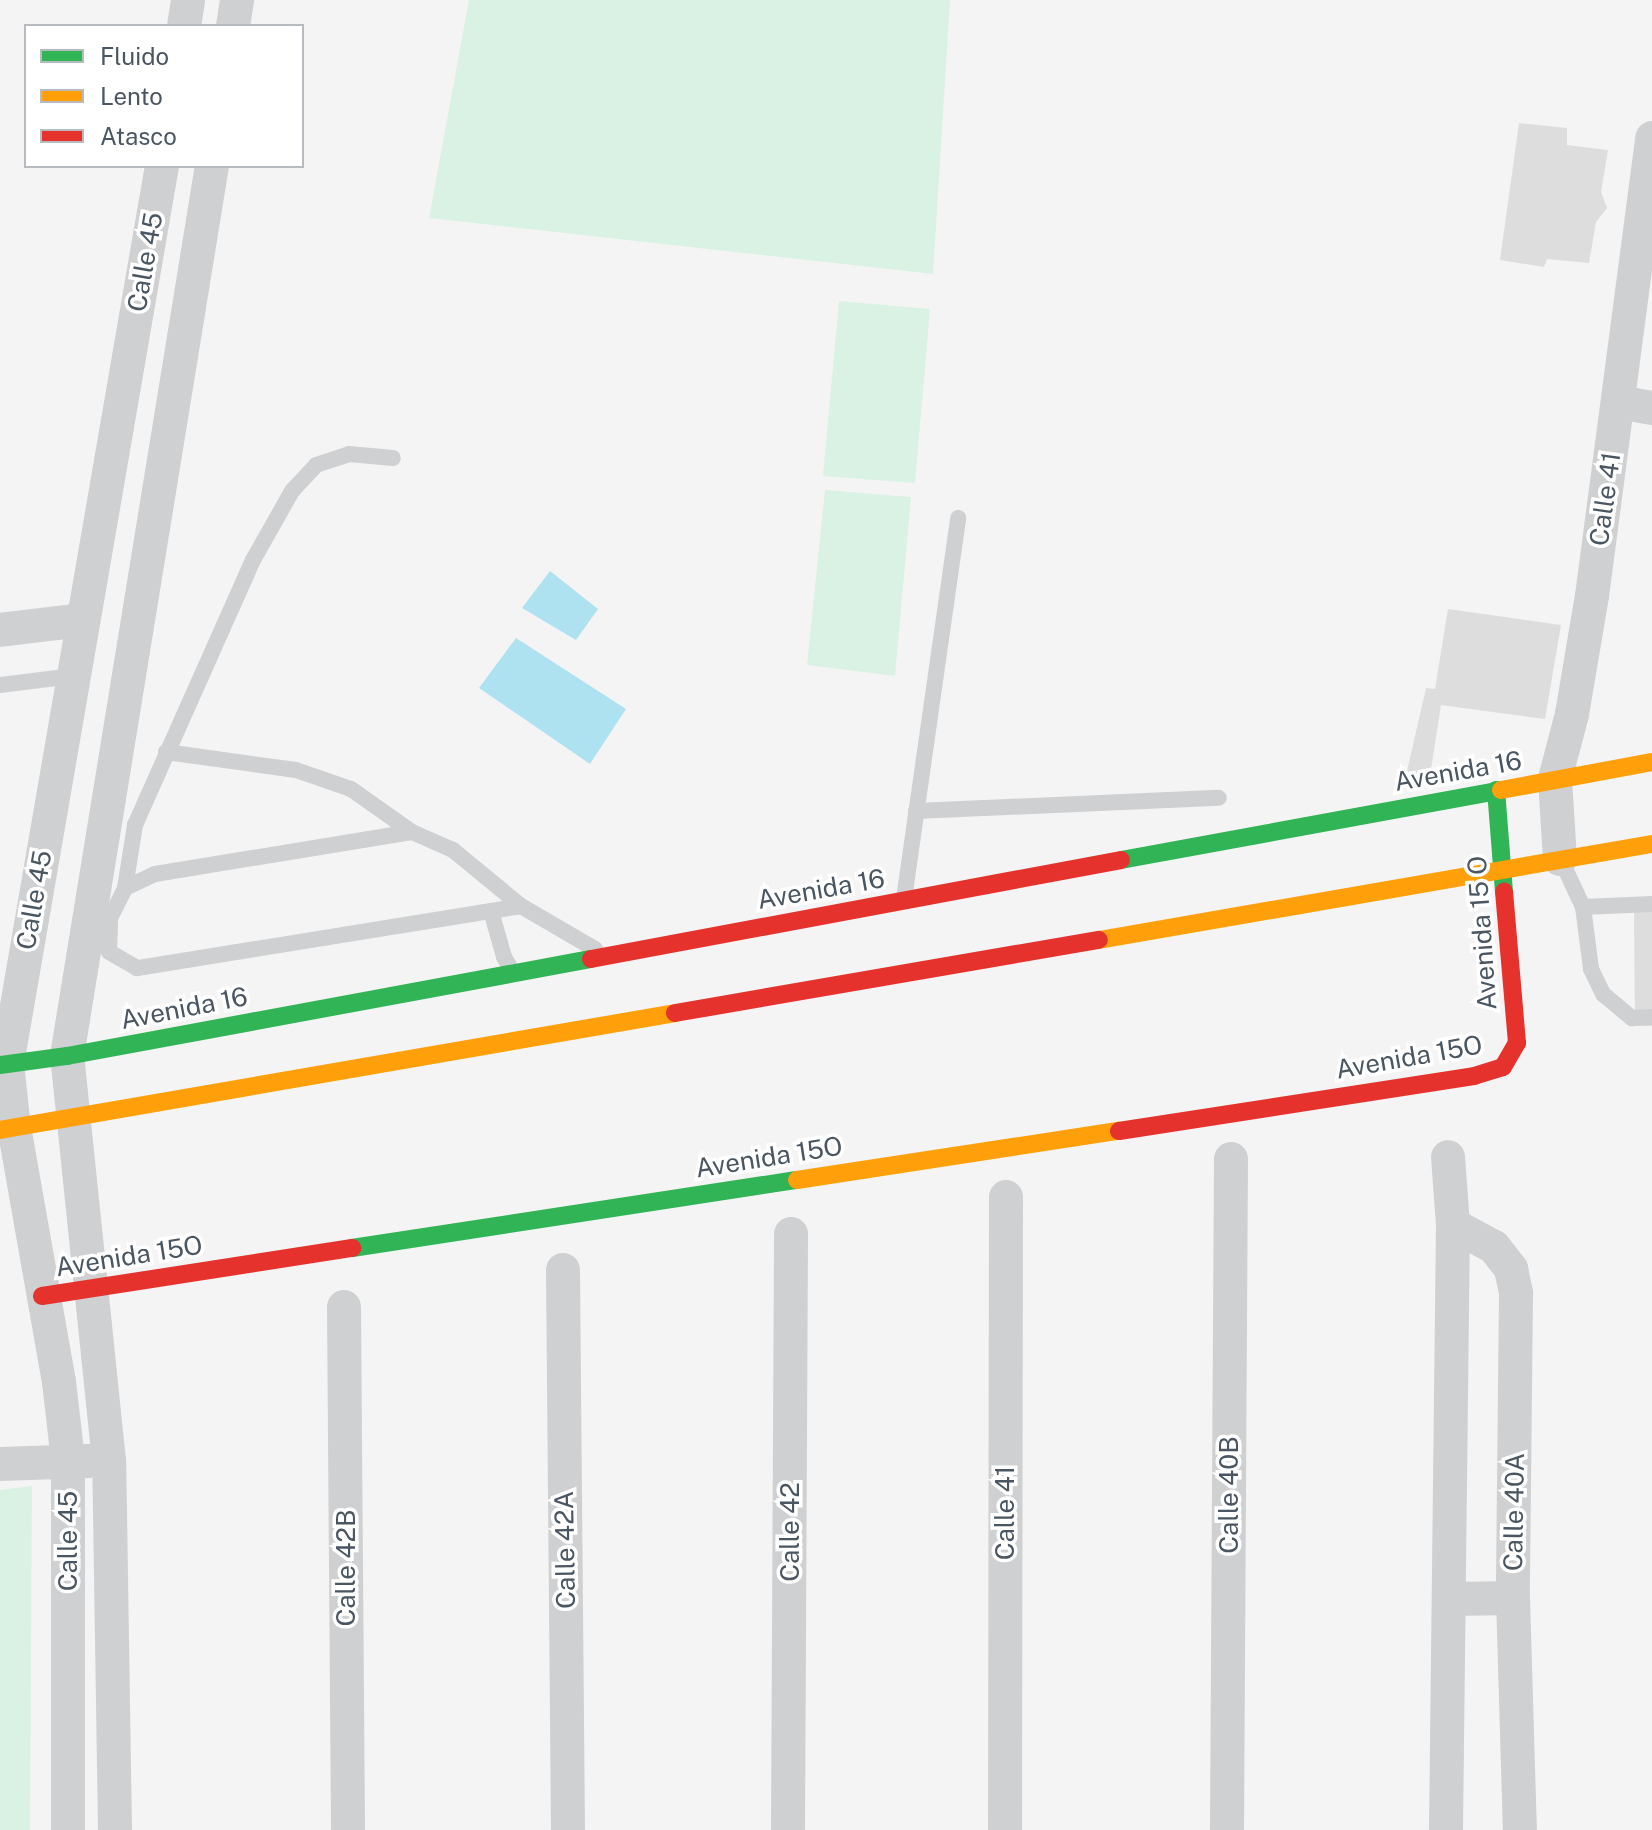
<!DOCTYPE html>
<style>
body{margin:0}
#map{position:relative;width:1652px;height:1830px;overflow:hidden;background:#f4f4f4;font-family:"Public Sans",sans-serif}
div>[style]{position:absolute}
.green>*{inset:0;background:#d9f2e3}
.water>*{inset:0;background:#aee2f0}
.building>*{inset:0;background:#ddddde}
.lane>*{height:16px;margin:-8px;padding:0 8px;transform-origin:8px;border-radius:8px;background:#ced0d2}
.street>*{height:34px;margin:-17px;padding:0 17px;transform-origin:17px;border-radius:17px;background:#ced0d2}
.fast>*{height:18px;margin:-9px;padding:0 9px;transform-origin:9px;border-radius:9px;background:#30b455}
.slow>*{height:18px;margin:-9px;padding:0 9px;transform-origin:9px;border-radius:9px;background:#ff9f0a}
.jam>*{height:18px;margin:-9px;padding:0 9px;transform-origin:9px;border-radius:9px;background:#e5322d}
span{translate:-50% -50%;white-space:nowrap;text-align:center;line-height:1.15;-webkit-text-stroke:7px #fff;paint-order:stroke}
.street-label{font-size:26px;color:#4a5661}
.legend{position:absolute;left:24px;top:24px;width:280px;height:144px;box-sizing:border-box;background:#fff;border:2px solid #b7bbc0;margin:0;padding:10px 14px;list-style:none;font-size:24px;color:#4a5661}
.legend li{display:flex;align-items:center;gap:16px;height:40px}
.legend b{width:40px;border:2px solid #b7bbc0}
</style>
<div id="map">
<div class="green">
<i style="clip-path:polygon(469px 0,950px 0,933px 274px,429px 218px)"></i>
<i style="clip-path:polygon(839px 301px,930px 309px,915px 483px,823px 476px)"></i>
<i style="clip-path:polygon(825px 490px,911px 497px,895px 676px,807px 665px)"></i>
<i style="clip-path:polygon(32px 1486px,30px 1830px,0 1830px,0 1490px)"></i>
</div>
<div class="water">
<i style="clip-path:polygon(550px 571px,598px 609px,576px 640px,522px 608px)"></i>
<i style="clip-path:polygon(516px 638px,626px 709px,590px 764px,479px 688px)"></i>
</div>
<div class="building">
<i style="clip-path:polygon(1519px 123px,1567px 128px,1567px 145px,1608px 150px,1601px 192px,1607px 208px,1596px 222px,1589px 263px,1547px 259px,1544px 267px,1500px 260px)"></i>
<i style="clip-path:polygon(1448px 609px,1561px 625px,1545px 719px,1441px 705px,1430px 776px,1405px 780px,1426px 688px,1435px 689px)"></i>
<i style="clip-path:polygon(1652px 910px,1652px 1026px,1635px 1026px,1634px 911px)"></i>
</div>
<div class="lane">
<i style="left:0;top:685px;width:73px;rotate:-7.1deg"></i>
<i style="left:166px;top:752px;width:131px;rotate:7.9deg"></i>
<i style="left:296px;top:770px;width:58px;rotate:19.1deg"></i>
<i style="left:351px;top:789px;width:75px;rotate:35.2deg"></i>
<i style="left:916px;top:811px;width:303px;rotate:-2.5deg"></i>
<i style="left:1561px;top:860px;width:52px;rotate:64.9deg"></i>
<i style="left:1583px;top:907px;width:63px;rotate:82.6deg"></i>
<i style="left:1591px;top:969px;width:28px;rotate:64deg"></i>
<i style="left:1603px;top:994px;width:38px;rotate:40deg"></i>
<i style="left:1632px;top:1018px;width:20px;rotate:-3deg"></i>
<i style="left:125px;top:888px;width:64px;rotate:-81deg"></i>
<i style="left:135px;top:825px;width:290px;rotate:-66deg"></i>
<i style="left:253px;top:560px;width:79px;rotate:-60.5deg"></i>
<i style="left:292px;top:491px;width:35px;rotate:-47deg"></i>
<i style="left:316px;top:465px;width:35px;rotate:-18deg"></i>
<i style="left:349px;top:454px;width:44px;rotate:5.2deg"></i>
<i style="left:904px;top:899px;width:385px;rotate:-81.9deg"></i>
<i style="left:521px;top:906px;width:389px;rotate:170.8deg"></i>
<i style="left:137px;top:968px;width:32px;rotate:-150deg"></i>
<i style="left:109px;top:952px;width:34px;rotate:-88deg"></i>
<i style="left:110px;top:918px;width:34px;rotate:-63deg"></i>
<i style="left:125px;top:888px;width:33px;rotate:-25deg"></i>
<i style="left:155px;top:874px;width:260px;rotate:-9.3deg"></i>
<i style="left:412px;top:832px;width:45px;rotate:23.7deg"></i>
<i style="left:453px;top:850px;width:88px;rotate:39.5deg"></i>
<i style="left:521px;top:906px;width:86px;rotate:30.2deg"></i>
<i style="left:1583px;top:907px;width:69px;rotate:-2.5deg"></i>
<i style="left:491px;top:911px;width:48px;rotate:74.2deg"></i>
<i style="left:504px;top:957px;width:17px;rotate:59deg"></i>
</div>
<div class="street">
<i style="left:184px;top:26px;width:26px;rotate:-81deg"></i>
<i style="left:233px;top:26px;width:26px;rotate:-81deg"></i>
<i style="left:1618px;top:402px;width:35px;rotate:10deg"></i>
<i style="left:0;top:630px;width:82px;rotate:-7deg"></i>
<i style="left:1560px;top:859px;width:80px;rotate:-93.6deg"></i>
<i style="left:1555px;top:779px;width:67px;rotate:-75.3deg"></i>
<i style="left:1572px;top:714px;width:120px;rotate:-80.4deg"></i>
<i style="left:1592px;top:596px;width:462px;rotate:-82.5deg"></i>
<i style="left:1453px;top:1225px;width:47px;rotate:28.2deg"></i>
<i style="left:1494px;top:1247px;width:28px;rotate:52deg"></i>
<i style="left:1511px;top:1269px;width:25px;rotate:78deg"></i>
<i style="left:1516px;top:1293px;width:305px;rotate:90.6deg"></i>
<i style="left:1513px;top:1598px;width:232px;rotate:88.3deg"></i>
<i style="left:563px;top:1270px;width:560px;rotate:89.49deg"></i>
<i style="left:344px;top:1307px;width:523px;rotate:89.56deg"></i>
<i style="left:0;top:1464px;width:89px;rotate:-1.9deg"></i>
<i style="left:1450px;top:1599px;width:63px;rotate:-0.9deg"></i>
<i style="left:68px;top:1830px;width:370px;rotate:-90deg"></i>
<i style="left:68px;top:1460px;width:79px;rotate:-96.6deg"></i>
<i style="left:59px;top:1382px;width:258px;rotate:-100deg"></i>
<i style="left:14px;top:1128px;width:64px;rotate:-96.2deg"></i>
<i style="left:7px;top:1064px;width:911px;rotate:-80.21deg"></i>
<i style="left:115px;top:1830px;width:369px;rotate:-90.9deg"></i>
<i style="left:109px;top:1461px;width:407px;rotate:-95.9deg"></i>
<i style="left:67px;top:1056px;width:902px;rotate:-80.75deg"></i>
<i style="left:788px;top:1830px;width:596px;rotate:-89.71deg"></i>
<i style="left:1005px;top:1830px;width:633px;rotate:-89.91deg"></i>
<i style="left:1227px;top:1830px;width:671px;rotate:-89.66deg"></i>
<i style="left:1446px;top:1830px;width:605px;rotate:-89.34deg"></i>
<i style="left:1453px;top:1225px;width:68px;rotate:-94.2deg"></i>
</div>
<div class="fast">
<i style="left:1496px;top:790px;width:102px;rotate:85.5deg"></i>
<i style="left:1121px;top:860px;width:386px;rotate:-10.4deg"></i>
<i style="left:0;top:1065px;width:68px;rotate:-7.7deg"></i>
<i style="left:67px;top:1056px;width:533px;rotate:-10.49deg"></i>
<i style="left:352px;top:1248px;width:450px;rotate:-8.7deg"></i>
</div>
<div class="slow">
<i style="left:1501px;top:790px;width:154px;rotate:-10.5deg"></i>
<i style="left:1099px;top:940px;width:561px;rotate:-9.85deg"></i>
<i style="left:0;top:1130px;width:685px;rotate:-9.83deg"></i>
<i style="left:797px;top:1180px;width:326px;rotate:-8.7deg"></i>
</div>
<div class="jam">
<i style="left:591px;top:959px;width:539px;rotate:-10.58deg"></i>
<i style="left:675px;top:1013px;width:430px;rotate:-9.8deg"></i>
<i style="left:1119px;top:1131px;width:359px;rotate:-8.8deg"></i>
<i style="left:1474px;top:1076px;width:30px;rotate:-17deg"></i>
<i style="left:1503px;top:1067px;width:28px;rotate:-60deg"></i>
<i style="left:1517px;top:1043px;width:152px;rotate:-94.9deg"></i>
<i style="left:42px;top:1296px;width:314px;rotate:-8.8deg"></i>
</div>
<div class="street-label">
<span style="left:145px;top:262px;rotate:-80deg">Calle 45</span>
<span style="left:1605px;top:499px;rotate:-82deg">Calle 41</span>
<span style="left:1458px;top:771px;rotate:-10deg">Avenida 16</span>
<span style="left:821px;top:889px;rotate:-10deg">Avenida 16</span>
<span style="left:34px;top:900px;rotate:-80deg">Calle 45</span>
<span style="left:1482px;top:933px;rotate:-94deg">Avenida 15 O</span>
<span style="left:184px;top:1008px;rotate:-11deg">Avenida 16</span>
<span style="left:1409px;top:1057px;rotate:-10deg">Avenida 15O</span>
<span style="left:769px;top:1157px;rotate:-9deg">Avenida 15O</span>
<span style="left:129px;top:1256px;rotate:-9deg">Avenida 15O</span>
<span style="left:1229px;top:1495px;rotate:-90deg">Calle 40B</span>
<span style="left:1514px;top:1512px;rotate:-89deg">Calle 40A</span>
<span style="left:1005px;top:1513px;rotate:-90deg">Calle 41</span>
<span style="left:790px;top:1532px;rotate:-90deg">Calle 42</span>
<span style="left:68px;top:1541px;rotate:-90deg">Calle 45</span>
<span style="left:565px;top:1550px;rotate:-91deg">Calle 42A</span>
<span style="left:346px;top:1568px;rotate:-90deg">Calle 42B</span>
</div>
<ul class="legend">
<li><b style="height:10px;background:#30b455"></b>Fluido</li>
<li><b style="height:10px;background:#ff9f0a"></b>Lento</li>
<li><b style="height:10px;background:#e5322d"></b>Atasco</li>
</ul>
</div>
